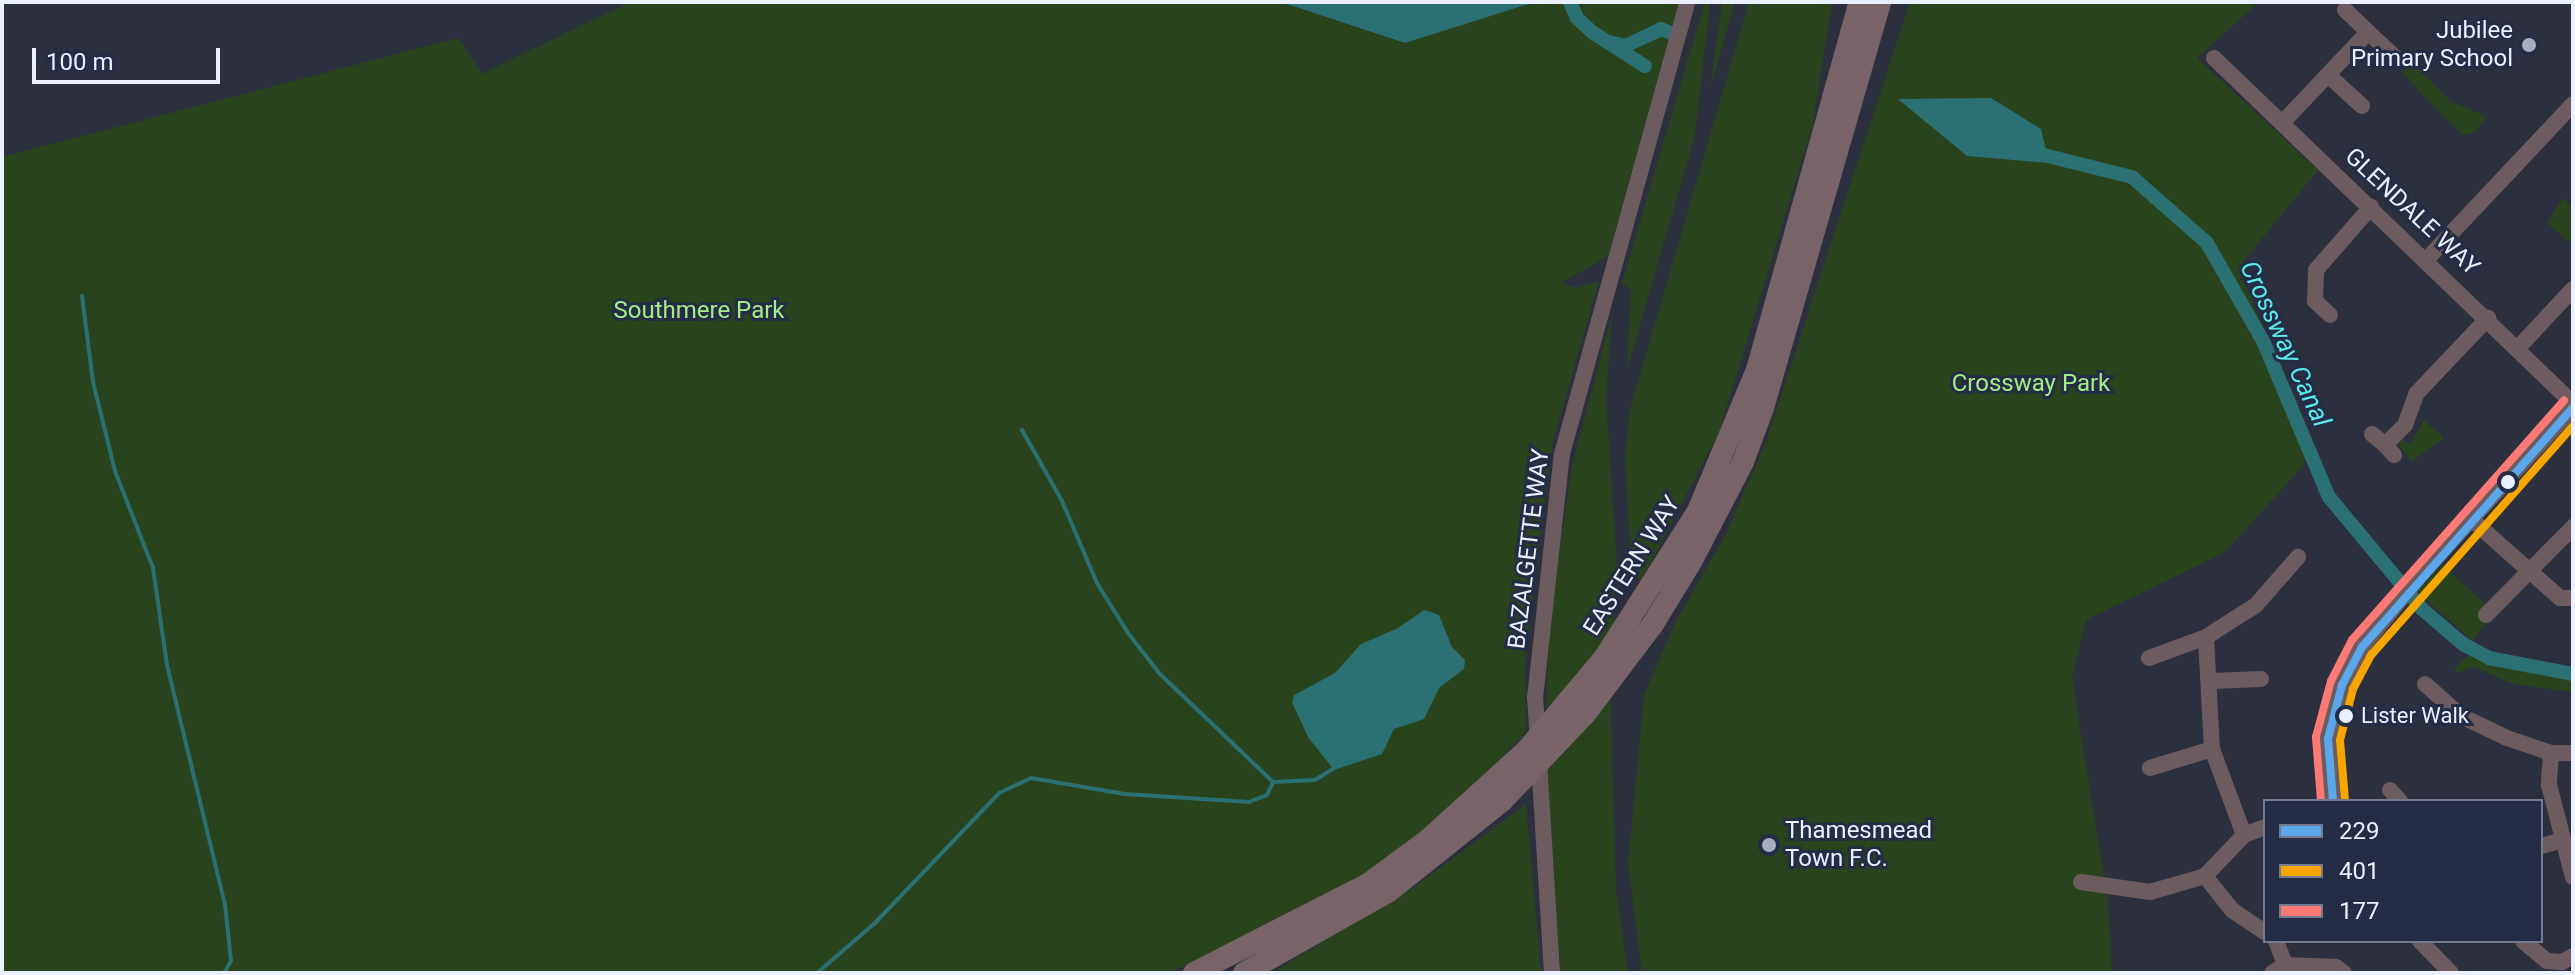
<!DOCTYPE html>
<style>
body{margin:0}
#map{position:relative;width:2575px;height:975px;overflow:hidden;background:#2c303e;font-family:Roboto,sans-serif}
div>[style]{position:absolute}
.green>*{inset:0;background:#29431d}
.water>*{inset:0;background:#2b7173}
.stream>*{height:4px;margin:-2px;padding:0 2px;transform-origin:2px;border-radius:2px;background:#2b7173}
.canal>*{height:14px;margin:-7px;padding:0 7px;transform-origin:7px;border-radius:7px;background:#2b7173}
.minor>*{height:16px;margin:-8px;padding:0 8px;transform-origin:8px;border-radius:8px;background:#6d5c5f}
.major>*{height:22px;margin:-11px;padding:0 11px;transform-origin:11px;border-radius:11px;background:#786368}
.major-bridge>*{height:22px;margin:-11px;padding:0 11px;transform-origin:11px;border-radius:11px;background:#786368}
.bus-1>*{height:8px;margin:-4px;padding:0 4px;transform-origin:4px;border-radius:4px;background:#5aa8eb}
.bus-2>*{height:8px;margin:-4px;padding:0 4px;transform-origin:4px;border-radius:4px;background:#f7a600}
.bus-3>*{height:8px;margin:-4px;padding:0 4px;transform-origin:4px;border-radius:4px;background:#fc7a76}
.dots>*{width:22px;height:22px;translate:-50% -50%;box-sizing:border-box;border:4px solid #242c46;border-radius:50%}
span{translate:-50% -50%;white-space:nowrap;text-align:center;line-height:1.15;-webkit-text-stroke:6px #242c46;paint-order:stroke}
.bus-label{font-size:22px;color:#ebf0fe}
.left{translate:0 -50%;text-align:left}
.poi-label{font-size:24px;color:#ebf0fe}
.right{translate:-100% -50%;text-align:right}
.street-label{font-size:24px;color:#ebf0fe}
.park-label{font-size:24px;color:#a5ec84}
.water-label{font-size:26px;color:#59eaea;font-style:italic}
.frame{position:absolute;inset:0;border:4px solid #ebf0fe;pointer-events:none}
.legend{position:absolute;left:2263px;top:799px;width:280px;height:144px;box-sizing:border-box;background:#242c46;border:2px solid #747a90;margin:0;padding:10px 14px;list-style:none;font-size:24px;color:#ebf0fe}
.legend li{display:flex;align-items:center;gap:16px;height:40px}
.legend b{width:40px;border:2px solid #747a90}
.scale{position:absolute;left:32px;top:48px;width:188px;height:36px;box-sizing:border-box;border:4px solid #ebf0fe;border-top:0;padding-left:10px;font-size:24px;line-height:28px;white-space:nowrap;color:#ebf0fe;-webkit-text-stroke:6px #242c46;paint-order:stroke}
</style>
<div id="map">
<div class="green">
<i style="clip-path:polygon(630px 2px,1281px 2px,1405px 43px,1526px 2px,1679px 2px,1608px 256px,1561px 283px,1577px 288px,1599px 281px,1552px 445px,1525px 665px,1526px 732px,1460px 801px,1328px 906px,1167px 973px,2px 973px,2px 157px,458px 38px,482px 74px)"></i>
<i style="clip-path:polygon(1705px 2px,1710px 2px,1695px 135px,1627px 370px,1631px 290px,1622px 283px)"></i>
<i style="clip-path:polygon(1722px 2px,1735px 2px,1710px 89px)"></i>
<i style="clip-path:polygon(1749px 2px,1832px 2px,1813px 124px,1719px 432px,1641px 581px,1631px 569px,1625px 458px,1630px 409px)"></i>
<i style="clip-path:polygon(1910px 2px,2259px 2px,2197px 58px,2318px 170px,2238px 268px,2311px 440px,2303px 466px,2225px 552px,2086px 620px,2072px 678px,2108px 902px,2112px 973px,1642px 973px,1628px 864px,1644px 695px,1675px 623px,1726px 534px,1767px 439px)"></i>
<i style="clip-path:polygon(2412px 62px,2450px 101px,2487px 117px,2476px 132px,2462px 135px,2432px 105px,2403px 73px)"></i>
<i style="clip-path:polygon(2563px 198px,2573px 207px,2573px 245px,2547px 223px)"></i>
<i style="clip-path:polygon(1612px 314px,1606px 399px,1617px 566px,1611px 712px,1616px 890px,1628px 973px,1566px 973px,1561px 970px,1544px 796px,1549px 623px,1572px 466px)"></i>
<i style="clip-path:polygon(2424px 420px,2444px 438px,2412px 461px,2399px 445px,2402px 439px,2410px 445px)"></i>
<i style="clip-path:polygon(2442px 565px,2488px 606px,2488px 621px,2473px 641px,2417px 592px)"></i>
<i style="clip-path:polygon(2474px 651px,2498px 665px,2573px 680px,2573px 692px,2514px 684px,2474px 667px,2457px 673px,2454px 668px)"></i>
<i style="clip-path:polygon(1526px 804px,1541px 973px,1271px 973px,1413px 888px)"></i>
</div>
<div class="water">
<i style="clip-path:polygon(1281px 2px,1535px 2px,1405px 43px)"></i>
<i style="clip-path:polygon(1991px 98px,2041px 129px,2049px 163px,1967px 156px,1898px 99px)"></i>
<i style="clip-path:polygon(1424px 610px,1439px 615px,1452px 647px,1465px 660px,1464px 669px,1439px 688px,1424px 719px,1394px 729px,1382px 754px,1334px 770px,1308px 737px,1292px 702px,1294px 695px,1335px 673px,1361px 644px,1398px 628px)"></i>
</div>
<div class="stream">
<i style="left:82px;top:296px;width:87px;rotate:82.7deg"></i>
<i style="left:93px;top:382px;width:92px;rotate:76.1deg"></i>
<i style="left:115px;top:471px;width:104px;rotate:68.6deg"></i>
<i style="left:153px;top:568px;width:98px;rotate:81.8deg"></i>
<i style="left:167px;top:665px;width:246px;rotate:76.4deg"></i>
<i style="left:225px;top:904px;width:57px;rotate:84deg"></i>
<i style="left:231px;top:961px;width:14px;rotate:120deg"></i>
<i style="left:1022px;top:430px;width:81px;rotate:60.6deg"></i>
<i style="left:1062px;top:501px;width:89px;rotate:66.9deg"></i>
<i style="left:1097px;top:583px;width:59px;rotate:58.2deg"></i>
<i style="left:1128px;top:633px;width:52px;rotate:52deg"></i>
<i style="left:1160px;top:674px;width:156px;rotate:43.7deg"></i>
<i style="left:817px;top:973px;width:75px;rotate:-40.7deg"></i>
<i style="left:874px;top:924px;width:181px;rotate:-46.3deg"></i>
<i style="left:999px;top:793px;width:35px;rotate:-25deg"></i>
<i style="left:1031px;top:778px;width:95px;rotate:9.7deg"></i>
<i style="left:1125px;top:794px;width:124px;rotate:3.7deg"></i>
<i style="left:1249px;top:802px;width:19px;rotate:-21deg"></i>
<i style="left:1267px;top:795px;width:14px;rotate:-65deg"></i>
<i style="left:1273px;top:782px;width:42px;rotate:-2.7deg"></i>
<i style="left:1315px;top:780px;width:26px;rotate:-32deg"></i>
</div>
<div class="canal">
<i style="left:1570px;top:2px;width:17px;rotate:66deg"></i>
<i style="left:1577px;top:18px;width:21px;rotate:43deg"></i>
<i style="left:1592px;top:32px;width:63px;rotate:32.7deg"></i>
<i style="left:1609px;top:42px;width:16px;rotate:14deg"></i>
<i style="left:1625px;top:46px;width:40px;rotate:-25deg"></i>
<i style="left:1661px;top:29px;width:11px;rotate:22deg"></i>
<i style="left:2032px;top:152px;width:103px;rotate:14deg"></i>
<i style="left:2132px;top:177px;width:100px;rotate:41.3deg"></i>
<i style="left:2207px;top:243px;width:113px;rotate:60.3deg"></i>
<i style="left:2263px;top:341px;width:169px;rotate:67.1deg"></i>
<i style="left:2329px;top:497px;width:146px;rotate:50.3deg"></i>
<i style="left:2422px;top:609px;width:54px;rotate:40.5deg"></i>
<i style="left:2463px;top:644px;width:30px;rotate:28deg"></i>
<i style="left:2489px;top:658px;width:86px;rotate:10.8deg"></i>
</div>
<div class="minor">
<i style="left:2368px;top:32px;width:42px;rotate:43.1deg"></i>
<i style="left:2214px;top:58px;width:498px;rotate:43.9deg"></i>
<i style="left:2328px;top:75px;width:46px;rotate:42.4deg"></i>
<i style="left:2283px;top:122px;width:124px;rotate:-46.6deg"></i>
<i style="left:2368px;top:32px;width:32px;rotate:-136deg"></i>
<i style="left:2427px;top:259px;width:213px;rotate:-46.7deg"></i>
<i style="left:2330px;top:315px;width:21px;rotate:-137deg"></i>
<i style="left:2315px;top:301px;width:31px;rotate:-88deg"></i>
<i style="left:2316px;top:270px;width:84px;rotate:-48.9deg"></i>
<i style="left:2517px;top:349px;width:82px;rotate:-47deg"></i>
<i style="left:2372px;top:434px;width:17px;rotate:40deg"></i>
<i style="left:2394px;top:455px;width:13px;rotate:-132deg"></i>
<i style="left:2385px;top:445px;width:28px;rotate:-45deg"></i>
<i style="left:2405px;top:425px;width:33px;rotate:-70deg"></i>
<i style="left:2416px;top:394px;width:105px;rotate:-46.5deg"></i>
<i style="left:2471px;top:519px;width:119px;rotate:41.6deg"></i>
<i style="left:2560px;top:598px;width:13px"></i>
<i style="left:2486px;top:615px;width:124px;rotate:-45.3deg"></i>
<i style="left:2149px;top:658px;width:61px;rotate:-20.2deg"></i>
<i style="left:2212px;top:681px;width:49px;rotate:-2.3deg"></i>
<i style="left:2425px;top:684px;width:48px;rotate:41.6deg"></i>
<i style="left:2461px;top:716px;width:51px;rotate:25.6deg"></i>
<i style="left:2507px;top:738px;width:46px;rotate:18.8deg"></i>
<i style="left:2551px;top:753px;width:22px"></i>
<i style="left:2551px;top:753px;width:32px;rotate:94deg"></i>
<i style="left:2549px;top:785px;width:95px;rotate:75.4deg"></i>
<i style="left:2150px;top:768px;width:65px;rotate:-17deg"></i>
<i style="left:2390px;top:790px;width:15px;rotate:48deg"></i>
<i style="left:2333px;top:801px;width:62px;rotate:-94.6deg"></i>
<i style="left:2328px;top:739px;width:56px;rotate:-75.5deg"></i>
<i style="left:2342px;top:685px;width:43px;rotate:-62.2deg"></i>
<i style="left:2362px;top:647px;width:97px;rotate:-50.9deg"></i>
<i style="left:2423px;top:572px;width:222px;rotate:-47.6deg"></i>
<i style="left:2244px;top:835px;width:92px;rotate:-110.4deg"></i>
<i style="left:2212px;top:749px;width:112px;rotate:-93.1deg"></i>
<i style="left:2206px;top:637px;width:59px;rotate:-32.6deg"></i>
<i style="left:2256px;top:605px;width:64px;rotate:-48.8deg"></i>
<i style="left:2541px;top:846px;width:23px;rotate:-15deg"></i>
<i style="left:2205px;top:876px;width:43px;rotate:51.5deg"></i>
<i style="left:2232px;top:910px;width:40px;rotate:34deg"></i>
<i style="left:2081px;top:882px;width:70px;rotate:8.2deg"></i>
<i style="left:2150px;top:892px;width:57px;rotate:-16.2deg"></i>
<i style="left:2205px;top:876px;width:57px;rotate:-46.4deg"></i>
<i style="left:2244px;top:835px;width:22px;rotate:-21deg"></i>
<i style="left:2276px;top:941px;width:26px;rotate:69deg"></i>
<i style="left:2420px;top:941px;width:45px;rotate:45.9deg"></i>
<i style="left:2523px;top:941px;width:31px;rotate:40deg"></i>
<i style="left:2547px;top:961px;width:15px;rotate:4deg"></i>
<i style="left:2562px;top:962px;width:13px;rotate:-29deg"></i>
<i style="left:1552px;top:973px;width:276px;rotate:-93.5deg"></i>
<i style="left:1535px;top:698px;width:245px;rotate:-83.7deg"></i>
<i style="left:1562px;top:454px;width:469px;rotate:-74.5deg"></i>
<i style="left:2272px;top:973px;width:15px;rotate:-32deg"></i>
<i style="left:2285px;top:965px;width:51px;rotate:2.2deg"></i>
<i style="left:2336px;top:967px;width:10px;rotate:37deg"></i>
</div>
<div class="major">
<i style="left:1698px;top:511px;width:153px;rotate:-67.3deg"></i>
<i style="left:1757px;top:370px;width:382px;rotate:-74.4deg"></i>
<i style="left:1692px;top:560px;width:110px;rotate:-62.5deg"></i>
<i style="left:1743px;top:462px;width:58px;rotate:-69.7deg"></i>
<i style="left:1763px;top:408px;width:423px;rotate:-73.9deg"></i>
<i style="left:1194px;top:973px;width:195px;rotate:-27.1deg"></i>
<i style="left:1244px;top:973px;width:165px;rotate:-29.4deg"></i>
</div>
<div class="major-bridge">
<i style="left:1368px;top:884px;width:74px;rotate:-36.3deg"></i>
<i style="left:1428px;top:840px;width:134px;rotate:-42.3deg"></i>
<i style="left:1527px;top:750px;width:121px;rotate:-50deg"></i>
<i style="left:1605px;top:657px;width:173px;rotate:-57.5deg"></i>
<i style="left:1388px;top:892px;width:146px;rotate:-38.6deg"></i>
<i style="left:1502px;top:801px;width:120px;rotate:-46.3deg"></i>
<i style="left:1585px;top:714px;width:113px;rotate:-52.9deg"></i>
<i style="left:1653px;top:624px;width:75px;rotate:-58.6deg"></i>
</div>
<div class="bus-1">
<i style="left:2333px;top:801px;width:62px;rotate:-94.6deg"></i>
<i style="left:2328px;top:739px;width:56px;rotate:-75.5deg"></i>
<i style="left:2342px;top:685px;width:43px;rotate:-62.2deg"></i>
<i style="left:2362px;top:647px;width:319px;rotate:-48.6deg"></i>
</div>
<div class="bus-2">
<i style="left:2345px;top:800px;width:60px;rotate:-94.8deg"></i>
<i style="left:2340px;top:740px;width:53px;rotate:-75.7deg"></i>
<i style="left:2353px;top:689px;width:40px;rotate:-62deg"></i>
<i style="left:2372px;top:654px;width:304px;rotate:-48.6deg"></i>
</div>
<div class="bus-3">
<i style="left:2321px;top:801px;width:64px;rotate:-94.5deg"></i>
<i style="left:2316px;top:737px;width:58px;rotate:-75deg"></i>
<i style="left:2331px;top:681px;width:46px;rotate:-62.9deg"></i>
<i style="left:2352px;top:640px;width:320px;rotate:-48.5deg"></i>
</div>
<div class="dots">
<i style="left:2529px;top:45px;background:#a8adbb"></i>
<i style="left:2508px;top:482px;background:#ebf0fe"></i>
<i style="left:2346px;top:716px;background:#ebf0fe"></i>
<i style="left:1769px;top:845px;background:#a8adbb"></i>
</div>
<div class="bus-label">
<span class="left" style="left:2361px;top:716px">Lister Walk</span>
</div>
<div class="poi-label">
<span class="right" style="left:2513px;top:45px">Jubilee<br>Primary School</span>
<span class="left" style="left:1785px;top:845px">Thamesmead<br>Town F.C.</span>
</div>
<div class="street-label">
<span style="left:2412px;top:212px;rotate:43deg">GLENDALE WAY</span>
<span style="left:1529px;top:549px;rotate:-83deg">BAZALGETTE WAY</span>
<span style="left:1632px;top:566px;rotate:-58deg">EASTERN WAY</span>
</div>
<div class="park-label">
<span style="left:699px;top:311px">Southmere Park</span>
<span style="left:2031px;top:384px">Crossway Park</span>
</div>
<div class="water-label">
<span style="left:2285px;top:344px;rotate:65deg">Crossway Canal</span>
</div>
<div class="frame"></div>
<ul class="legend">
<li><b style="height:10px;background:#5aa8eb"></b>229</li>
<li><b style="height:10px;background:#f7a600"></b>401</li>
<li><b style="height:10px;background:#fc7a76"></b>177</li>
</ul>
<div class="scale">100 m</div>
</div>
